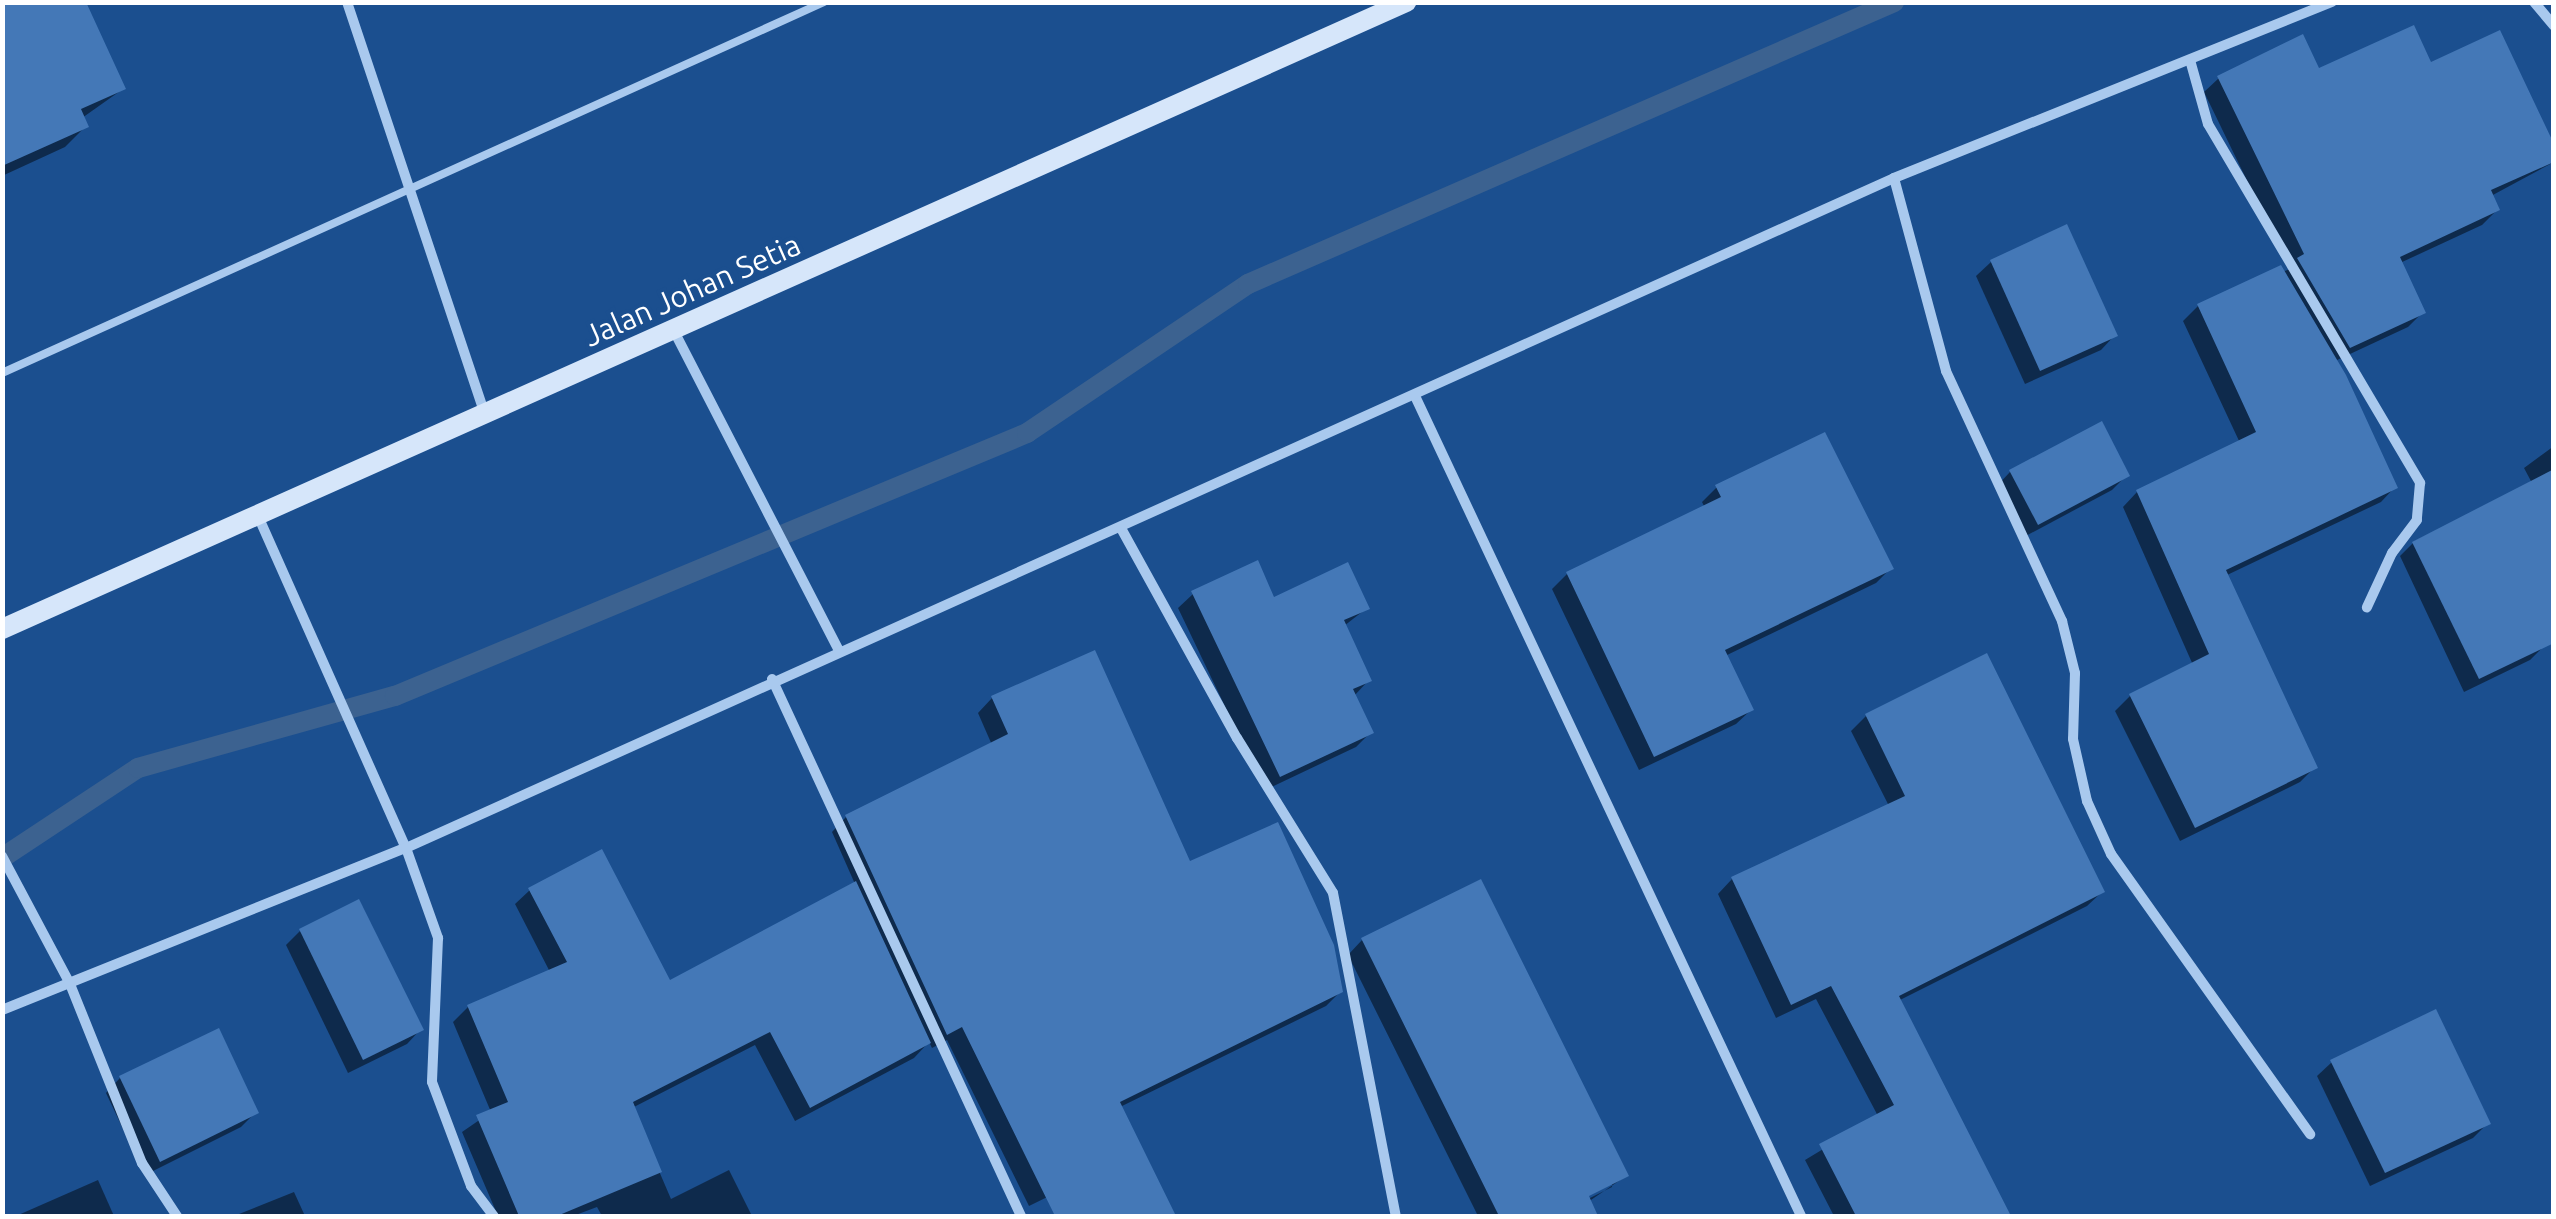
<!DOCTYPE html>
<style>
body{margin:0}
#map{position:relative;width:2556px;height:1219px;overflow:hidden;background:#1b4f8f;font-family:Ubuntu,sans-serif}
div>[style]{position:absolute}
.shadow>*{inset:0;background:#0007}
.stream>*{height:20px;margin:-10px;padding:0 10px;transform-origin:10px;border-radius:10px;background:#3c6290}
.building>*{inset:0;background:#4478b7}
.lane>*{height:8px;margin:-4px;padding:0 4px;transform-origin:4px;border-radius:4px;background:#a9c9ee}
.street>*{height:10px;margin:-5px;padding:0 5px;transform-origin:5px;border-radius:5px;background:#a9c9ee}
.secondary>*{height:20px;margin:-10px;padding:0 10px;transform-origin:10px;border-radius:10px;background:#d6e6fa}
span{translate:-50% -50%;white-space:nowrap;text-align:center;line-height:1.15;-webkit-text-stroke:8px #1b4f8f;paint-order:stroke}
.street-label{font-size:30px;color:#fff}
.frame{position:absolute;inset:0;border:5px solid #fff;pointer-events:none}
</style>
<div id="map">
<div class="shadow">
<i style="clip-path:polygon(2px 2px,123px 89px,82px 118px,86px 126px,65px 147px,2px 176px)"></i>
<i style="clip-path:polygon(2430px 65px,2554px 162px,2491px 196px,2497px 210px,2482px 225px,2400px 263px,2423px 312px,2408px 327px,2335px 361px,2395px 487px,2381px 502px,2225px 576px,2315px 767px,2300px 782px,2180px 841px,2115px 711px,2130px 696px,2193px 665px,2123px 507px,2137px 492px,2240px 443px,2183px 321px,2198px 306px,2290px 269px,2204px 92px,2219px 78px)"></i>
<i style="clip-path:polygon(1991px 262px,2115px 335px,2101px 350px,2025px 384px,1976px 276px)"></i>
<i style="clip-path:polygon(2101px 424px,2127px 475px,2112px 490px,2022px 538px,1996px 487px,2010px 472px)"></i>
<i style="clip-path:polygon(2554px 446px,2545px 645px,2530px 660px,2464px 692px,2400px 556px,2415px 541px,2532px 483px,2524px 468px)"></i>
<i style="clip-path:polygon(1717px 487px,1891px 568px,1876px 583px,1725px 656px,1751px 710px,1736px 724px,1639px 770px,1552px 589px,1567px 574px,1705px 508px,1702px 502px)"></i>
<i style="clip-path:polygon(1193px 594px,1367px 608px,1344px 626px,1369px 680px,1354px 696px,1371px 732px,1356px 747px,1265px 790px,1178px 608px)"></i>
<i style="clip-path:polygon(992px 698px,1341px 991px,1326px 1006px,1120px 1107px,1173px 1216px,1099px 1216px,1082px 1180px,1029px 1206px,947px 1040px,932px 1048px,929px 1042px,914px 1058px,795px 1121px,755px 1045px,632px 1108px,671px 1199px,729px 1170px,752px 1216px,602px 1216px,597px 1207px,573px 1216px,498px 1216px,462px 1132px,491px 1112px,453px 1022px,468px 1007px,550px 972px,515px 904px,530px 890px,668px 983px,855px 884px,832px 832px,846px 817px,992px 745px,978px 713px)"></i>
<i style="clip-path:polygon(1866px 716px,2102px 892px,2087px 906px,1898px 1001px,2008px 1216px,1834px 1216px,1805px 1160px,1878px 1116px,1816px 999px,1776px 1018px,1718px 894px,1732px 879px,1889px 806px,1851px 731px)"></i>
<i style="clip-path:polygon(300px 931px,421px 1029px,407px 1044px,348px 1073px,286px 945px)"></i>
<i style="clip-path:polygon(evenodd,1362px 940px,1626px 1176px,1588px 1202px,1596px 1216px,1478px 1216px,1348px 955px,1362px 940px,1612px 1182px,1612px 1187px,1578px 1204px,1576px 1200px,1612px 1182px)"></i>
<i style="clip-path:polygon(2332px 1062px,2488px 1123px,2473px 1138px,2370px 1186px,2317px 1076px)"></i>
<i style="clip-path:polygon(120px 1078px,256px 1112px,241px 1127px,145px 1175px,106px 1093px)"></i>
<i style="clip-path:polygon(98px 1180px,114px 1216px,16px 1216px)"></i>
<i style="clip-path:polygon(294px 1192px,305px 1216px,234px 1216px)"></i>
</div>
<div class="stream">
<i style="left:2px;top:858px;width:163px;rotate:-33.5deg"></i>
<i style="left:138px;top:768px;width:267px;rotate:-15.7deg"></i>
<i style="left:395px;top:696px;width:685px;rotate:-22.59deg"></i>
<i style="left:1027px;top:433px;width:267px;rotate:-34deg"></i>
<i style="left:1248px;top:284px;width:705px;rotate:-23.58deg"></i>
</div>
<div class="building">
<i style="clip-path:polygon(2px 2px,86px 2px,126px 89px,81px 109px,89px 127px,2px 166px)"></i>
<i style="clip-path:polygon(2414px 25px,2431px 62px,2500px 30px,2554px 144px,2554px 162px,2491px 190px,2500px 210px,2400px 257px,2426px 313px,2350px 348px,2297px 258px,2304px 254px,2217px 76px,2303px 34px,2319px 68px)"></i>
<i style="clip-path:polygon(2067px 224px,2118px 336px,2040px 371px,1990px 260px)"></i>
<i style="clip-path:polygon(2281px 265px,2346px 375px,2398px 488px,2226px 570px,2318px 768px,2195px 828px,2129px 694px,2209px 654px,2136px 490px,2256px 432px,2197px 304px)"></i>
<i style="clip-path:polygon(2102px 421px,2130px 476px,2038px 525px,2009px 470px)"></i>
<i style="clip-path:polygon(1825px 432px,1894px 569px,1725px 650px,1754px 710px,1654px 757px,1566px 572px,1721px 497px,1715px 485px)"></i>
<i style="clip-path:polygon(2554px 469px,2554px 643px,2479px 679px,2412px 542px)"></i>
<i style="clip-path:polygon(1258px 560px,1274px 597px,1348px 562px,1370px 609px,1344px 620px,1372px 681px,1353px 689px,1374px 733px,1280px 777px,1191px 591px)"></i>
<i style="clip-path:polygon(1095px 650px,1190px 861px,1278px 822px,1334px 945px,1343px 992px,1120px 1102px,1176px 1216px,1055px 1216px,962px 1027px,947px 1035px,845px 815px,1008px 734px,991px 696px)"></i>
<i style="clip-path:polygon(1987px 653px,2105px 892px,1899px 996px,2011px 1216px,1856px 1216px,1819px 1144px,1894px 1105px,1831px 986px,1791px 1005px,1731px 877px,1905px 796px,1865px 714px)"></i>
<i style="clip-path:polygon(602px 849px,670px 980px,856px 881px,931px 1043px,810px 1108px,770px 1032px,633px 1102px,662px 1172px,557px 1216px,519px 1216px,476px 1115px,508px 1102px,467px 1005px,567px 962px,528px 888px)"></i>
<i style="clip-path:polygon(1481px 879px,1629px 1176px,1589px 1196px,1598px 1216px,1499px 1216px,1361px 938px)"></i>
<i style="clip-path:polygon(359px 899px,424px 1030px,363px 1060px,299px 929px)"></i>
<i style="clip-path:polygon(2436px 1009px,2491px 1124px,2385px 1173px,2330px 1060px)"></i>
<i style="clip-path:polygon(219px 1028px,259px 1113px,160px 1162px,119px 1076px)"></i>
</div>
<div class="lane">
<i style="left:2px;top:373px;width:902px;rotate:-24.29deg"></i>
</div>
<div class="street">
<i style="left:347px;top:2px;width:434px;rotate:71.5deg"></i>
<i style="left:2534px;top:2px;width:31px;rotate:50deg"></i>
<i style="left:2190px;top:60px;width:66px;rotate:74.3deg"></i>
<i style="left:2208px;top:124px;width:417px;rotate:59.4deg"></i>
<i style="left:2420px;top:483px;width:37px;rotate:95deg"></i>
<i style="left:2417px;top:520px;width:41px;rotate:127.1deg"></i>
<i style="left:2392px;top:553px;width:60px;rotate:114.8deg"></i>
<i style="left:1894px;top:178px;width:200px;rotate:74.9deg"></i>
<i style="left:1946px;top:371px;width:276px;rotate:65.1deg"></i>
<i style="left:2062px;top:621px;width:54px;rotate:76deg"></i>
<i style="left:2075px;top:673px;width:66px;rotate:91.7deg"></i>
<i style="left:2073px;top:739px;width:64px;rotate:77.3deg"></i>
<i style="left:2087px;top:801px;width:58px;rotate:65.6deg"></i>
<i style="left:2111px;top:854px;width:344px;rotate:54.6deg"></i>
<i style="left:674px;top:331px;width:359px;rotate:62.7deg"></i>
<i style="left:1415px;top:396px;width:906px;rotate:64.79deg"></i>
<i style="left:258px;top:516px;width:363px;rotate:66deg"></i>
<i style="left:406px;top:848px;width:96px;rotate:70.4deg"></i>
<i style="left:438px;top:938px;width:144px;rotate:92.4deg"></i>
<i style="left:432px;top:1082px;width:111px;rotate:69.4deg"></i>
<i style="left:471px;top:1186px;width:38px;rotate:53deg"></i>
<i style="left:1122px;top:530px;width:238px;rotate:61.1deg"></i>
<i style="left:1237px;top:738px;width:182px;rotate:58.2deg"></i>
<i style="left:1333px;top:893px;width:329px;rotate:79deg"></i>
<i style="left:772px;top:679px;width:592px;rotate:65.12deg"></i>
<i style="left:2px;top:856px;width:145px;rotate:62deg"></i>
<i style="left:70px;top:984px;width:193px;rotate:68.1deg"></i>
<i style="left:142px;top:1163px;width:64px;rotate:56.6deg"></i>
<i style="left:2px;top:1010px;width:435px;rotate:-21.9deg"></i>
<i style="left:406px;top:848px;width:1632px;rotate:-24.24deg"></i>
<i style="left:1894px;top:178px;width:472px;rotate:-21.9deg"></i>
</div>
<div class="secondary">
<i style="left:2px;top:629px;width:1538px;rotate:-24.06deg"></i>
</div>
<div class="street-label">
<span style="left:692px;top:290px;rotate:-24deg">Jalan Johan Setia</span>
</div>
<div class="frame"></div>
</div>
